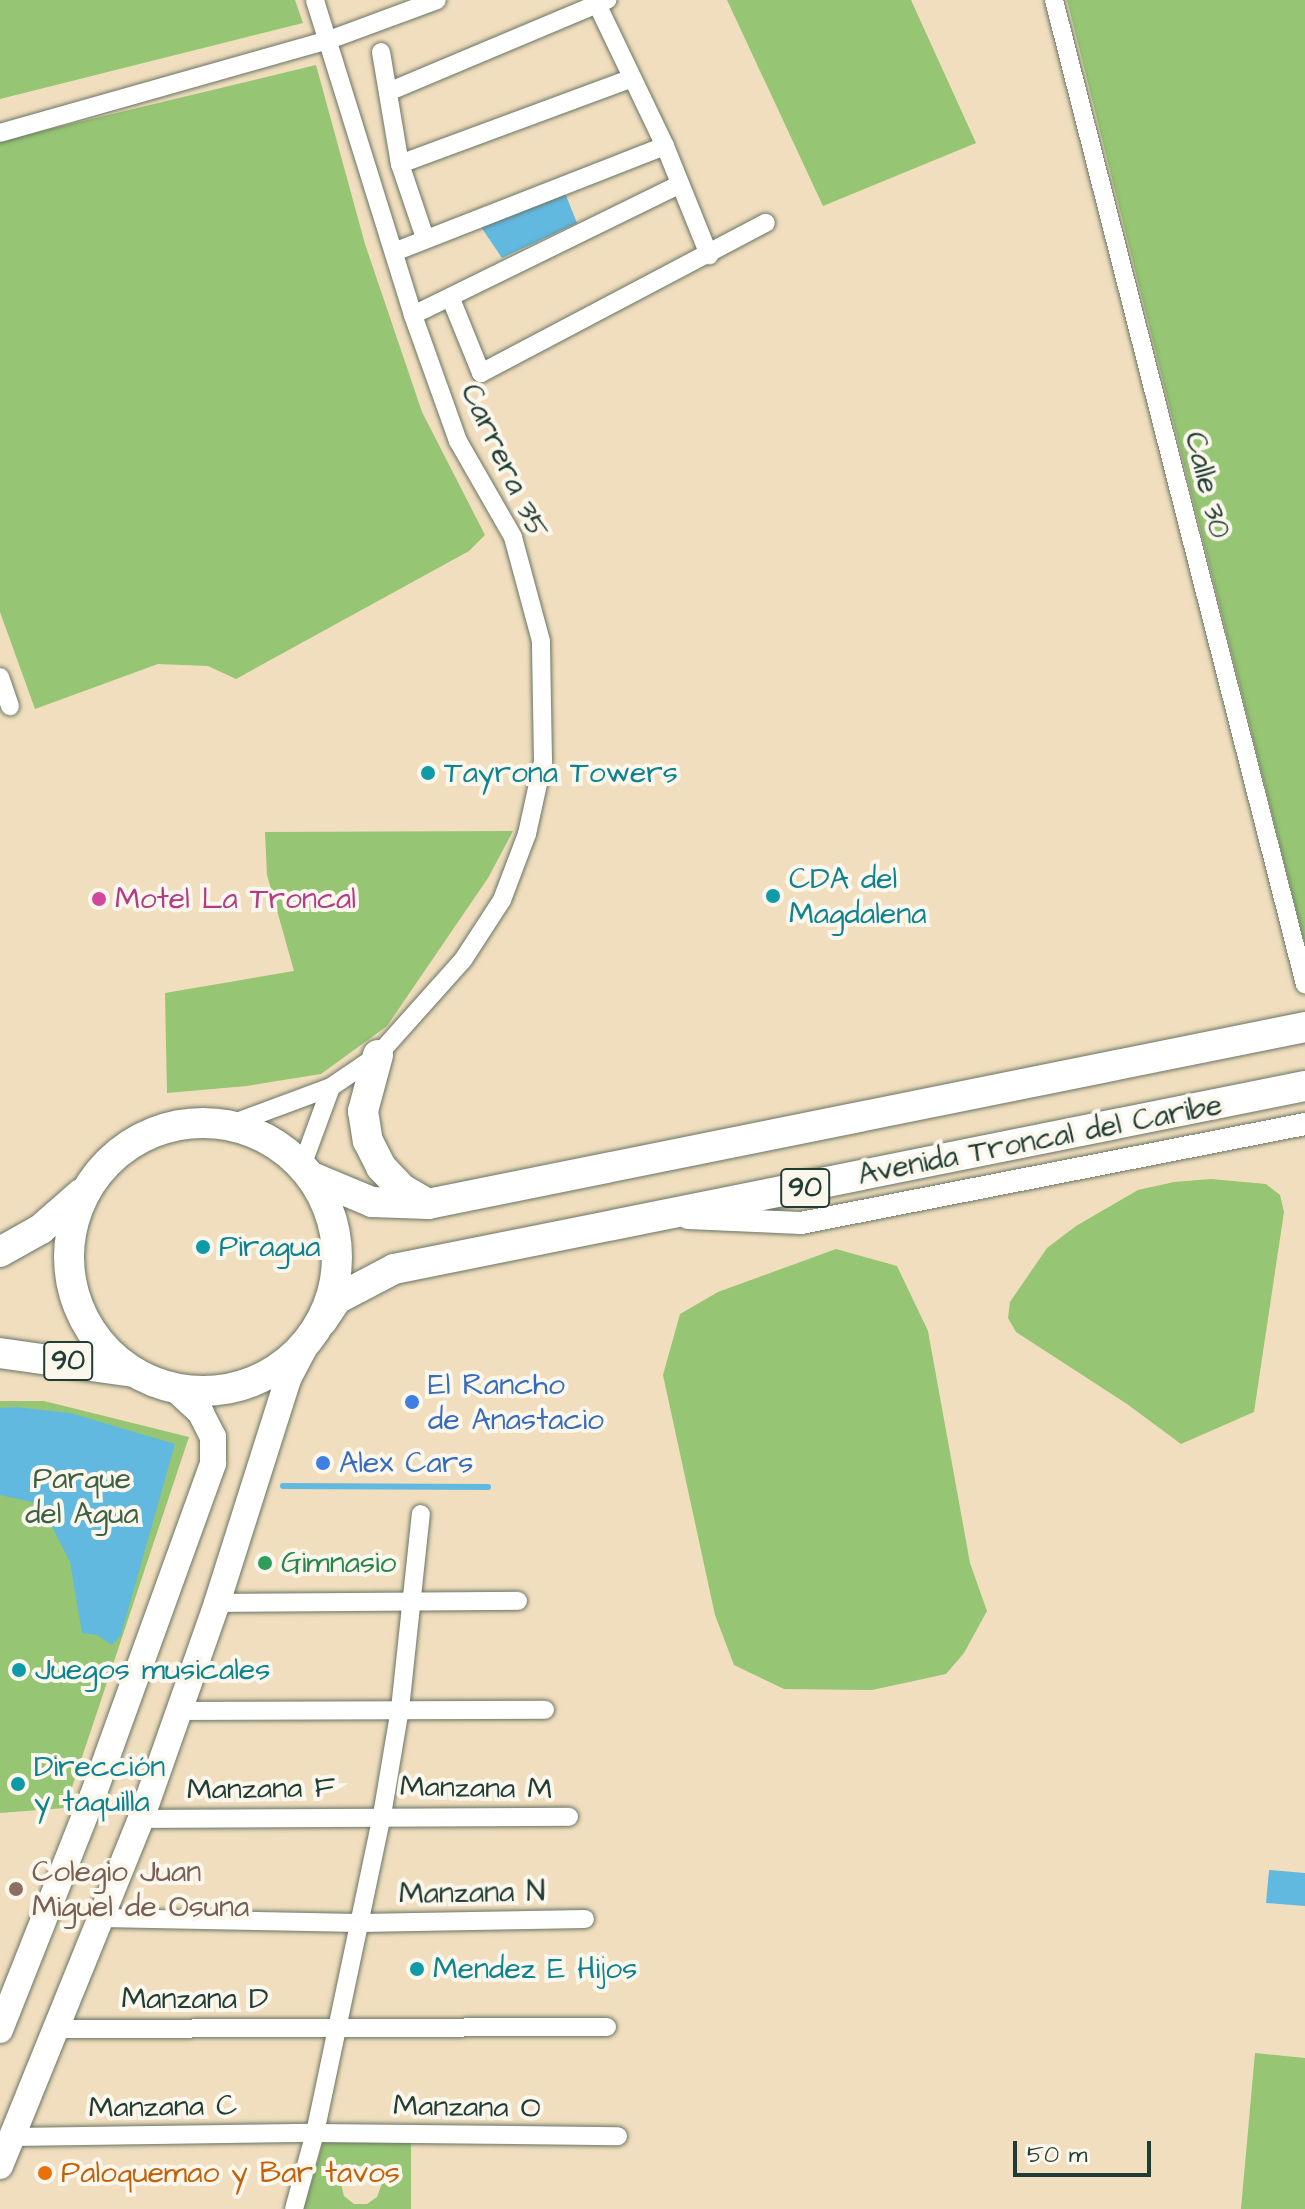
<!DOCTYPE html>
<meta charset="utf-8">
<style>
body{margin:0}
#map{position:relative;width:1305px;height:2209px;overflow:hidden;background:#f1debe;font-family:"Architects Daughter",sans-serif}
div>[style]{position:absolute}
.green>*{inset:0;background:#96c573}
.water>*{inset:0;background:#62b9df}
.stream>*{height:6px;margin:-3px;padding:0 3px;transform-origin:3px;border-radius:3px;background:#62b9df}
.roads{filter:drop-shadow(0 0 2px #687564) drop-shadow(0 0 2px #687564)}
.minor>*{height:18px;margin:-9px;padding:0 9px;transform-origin:9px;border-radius:9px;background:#fff}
.tertiary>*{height:22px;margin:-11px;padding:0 11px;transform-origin:11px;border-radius:11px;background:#fff}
.secondary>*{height:26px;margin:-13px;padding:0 13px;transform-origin:13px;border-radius:13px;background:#fff}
.trunk>*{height:30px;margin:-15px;padding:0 15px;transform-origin:15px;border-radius:15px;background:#fff}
.trunk>.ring{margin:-15px;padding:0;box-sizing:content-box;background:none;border:30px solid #fff;border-radius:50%}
.dots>*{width:22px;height:22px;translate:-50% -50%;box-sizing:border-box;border:4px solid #fbf7ec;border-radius:50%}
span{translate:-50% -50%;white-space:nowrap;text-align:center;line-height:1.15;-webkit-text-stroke:8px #fbf7ec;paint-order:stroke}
.shield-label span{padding:2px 6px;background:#fbf7ec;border:2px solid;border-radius:6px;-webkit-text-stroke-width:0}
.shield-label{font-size:28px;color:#1f3d34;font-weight:700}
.street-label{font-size:30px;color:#1f3d34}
.culture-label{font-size:30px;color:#0d838f}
.left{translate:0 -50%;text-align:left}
.hotel-label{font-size:30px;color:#b23c85}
.shop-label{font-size:30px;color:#366cbe}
.park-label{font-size:30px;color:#3d5f44}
.leisure-label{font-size:30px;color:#27864d}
.education-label{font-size:30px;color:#785e54}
.food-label{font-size:30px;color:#c56008}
.scale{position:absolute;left:1013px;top:2141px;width:138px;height:36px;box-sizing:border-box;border:4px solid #1f3d34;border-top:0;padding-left:10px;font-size:24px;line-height:28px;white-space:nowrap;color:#1f3d34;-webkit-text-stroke:6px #fbf7ec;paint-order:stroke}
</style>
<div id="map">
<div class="green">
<i style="clip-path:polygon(0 0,295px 0,303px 23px,0 99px)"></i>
<i style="clip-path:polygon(727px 0,911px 0,976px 143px,823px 206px)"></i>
<i style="clip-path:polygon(1067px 0,1305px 0,1305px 944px)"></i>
<i style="clip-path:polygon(316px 65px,365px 244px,422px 412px,485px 535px,469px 551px,236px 679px,208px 666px,158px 664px,35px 709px,0 612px,0 141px)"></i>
<i style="clip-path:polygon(513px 831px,488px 878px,387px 1026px,321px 1074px,247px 1086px,167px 1093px,165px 993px,294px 971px,267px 875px,265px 832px)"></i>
<i style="clip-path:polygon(1211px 1179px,1266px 1184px,1280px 1195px,1284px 1212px,1254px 1412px,1181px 1444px,1127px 1404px,1016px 1332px,1008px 1318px,1010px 1302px,1047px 1248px,1076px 1226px,1138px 1190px,1174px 1182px)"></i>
<i style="clip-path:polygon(836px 1249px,897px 1266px,928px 1331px,970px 1563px,987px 1611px,964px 1653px,946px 1674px,872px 1690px,784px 1689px,734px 1665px,715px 1615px,663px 1375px,680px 1314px,718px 1292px)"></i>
<i style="clip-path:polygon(0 1401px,44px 1401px,189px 1437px,65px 1808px,0 1813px)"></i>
<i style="clip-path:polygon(1255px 2053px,1305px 2058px,1305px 2209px,1241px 2209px)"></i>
<i style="clip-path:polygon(evenodd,324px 2139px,411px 2141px,411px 2209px,304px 2209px,324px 2139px,355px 2166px,368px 2166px,378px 2174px,381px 2186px,377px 2197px,367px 2204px,354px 2204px,344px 2196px,341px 2184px,345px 2173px,355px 2166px)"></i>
</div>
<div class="water">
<i style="clip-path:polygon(565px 193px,577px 223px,502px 258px,481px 227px)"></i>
<i style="clip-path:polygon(16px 1407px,70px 1413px,175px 1444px,121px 1635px,112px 1645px,97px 1635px,82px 1633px,70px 1562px,48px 1519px,32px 1502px,0 1495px,0 1408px)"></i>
<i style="clip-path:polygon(1269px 1870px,1305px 1873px,1305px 1906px,1266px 1903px)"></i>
</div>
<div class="stream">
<i style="left:283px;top:1486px;width:205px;rotate:0.3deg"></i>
</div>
<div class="roads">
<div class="minor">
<i style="left:1054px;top:0;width:1016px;rotate:75.7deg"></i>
<i style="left:597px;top:4px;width:157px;rotate:64.4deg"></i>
<i style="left:665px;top:146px;width:118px;rotate:68deg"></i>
<i style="left:381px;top:52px;width:114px;rotate:80.4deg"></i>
<i style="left:400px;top:164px;width:78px;rotate:71.3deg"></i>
<i style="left:388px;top:92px;width:238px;rotate:-22.8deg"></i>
<i style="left:0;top:133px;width:342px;rotate:-15.8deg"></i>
<i style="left:329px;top:40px;width:115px;rotate:-20.3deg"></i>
<i style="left:400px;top:164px;width:245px;rotate:-20.3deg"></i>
<i style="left:394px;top:252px;width:291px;rotate:-21.4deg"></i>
<i style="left:451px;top:299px;width:80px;rotate:67.9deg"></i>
<i style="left:481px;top:373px;width:322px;rotate:-27.8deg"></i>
<i style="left:413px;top:315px;width:297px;rotate:-26.1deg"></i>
<i style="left:0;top:677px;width:31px;rotate:71deg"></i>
<i style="left:229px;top:1125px;width:109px;rotate:-20.4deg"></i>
<i style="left:331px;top:1087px;width:57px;rotate:-34.2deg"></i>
<i style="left:378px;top:1055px;width:127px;rotate:-48.2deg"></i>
<i style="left:463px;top:960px;width:72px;rotate:-57deg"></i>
<i style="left:502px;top:900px;width:71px;rotate:-69.3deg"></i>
<i style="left:527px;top:834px;width:75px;rotate:-77.6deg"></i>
<i style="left:543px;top:761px;width:120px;rotate:-91deg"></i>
<i style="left:541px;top:641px;width:108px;rotate:-105.1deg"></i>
<i style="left:513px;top:537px;width:111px;rotate:-119.8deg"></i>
<i style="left:458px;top:441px;width:134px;rotate:-109.7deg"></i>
<i style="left:413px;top:315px;width:330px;rotate:-107.3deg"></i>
<i style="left:302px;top:1166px;width:84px;rotate:-69.8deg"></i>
<i style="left:217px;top:1603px;width:301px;rotate:-0.4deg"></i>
<i style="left:181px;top:1711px;width:364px;rotate:-0.2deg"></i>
<i style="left:141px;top:1819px;width:428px;rotate:-0.3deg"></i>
<i style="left:101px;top:1918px;width:259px;rotate:1.1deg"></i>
<i style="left:360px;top:1923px;width:225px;rotate:-1deg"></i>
<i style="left:56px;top:2029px;width:551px;rotate:-0.21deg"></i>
<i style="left:12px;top:2137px;width:303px;rotate:-0.8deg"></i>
<i style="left:315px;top:2133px;width:303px;rotate:0.6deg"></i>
<i style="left:294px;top:2209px;width:79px;rotate:-74.6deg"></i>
<i style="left:315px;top:2133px;width:325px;rotate:-78.1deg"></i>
<i style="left:382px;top:1815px;width:108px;rotate:-80.4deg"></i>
<i style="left:400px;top:1709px;width:196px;rotate:-83.9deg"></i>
</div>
<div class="tertiary">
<i style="left:688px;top:1218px;width:113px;rotate:2.5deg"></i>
<i style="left:801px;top:1223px;width:514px;rotate:-11.11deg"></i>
</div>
<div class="secondary">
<i style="left:0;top:2030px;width:250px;rotate:-68.4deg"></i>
<i style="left:92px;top:1798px;width:356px;rotate:-70.1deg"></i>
<i style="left:213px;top:1463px;width:26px;rotate:-90deg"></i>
<i style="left:213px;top:1437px;width:27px;rotate:-117deg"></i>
<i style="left:201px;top:1413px;width:38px;rotate:-137deg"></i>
<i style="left:0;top:2166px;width:375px;rotate:-67.9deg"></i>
<i style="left:141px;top:1819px;width:229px;rotate:-70.6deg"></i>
<i style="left:217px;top:1603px;width:235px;rotate:-72.4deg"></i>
<i style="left:288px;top:1379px;width:43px;rotate:-62.2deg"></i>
</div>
<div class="trunk">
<i style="left:378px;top:1055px;width:58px;rotate:105deg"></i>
<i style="left:363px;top:1111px;width:30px;rotate:81deg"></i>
<i style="left:368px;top:1141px;width:29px;rotate:63deg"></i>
<i style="left:381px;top:1167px;width:30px;rotate:46deg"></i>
<i style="left:402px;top:1189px;width:30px;rotate:30deg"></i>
<i class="ring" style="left:69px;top:1123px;width:238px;height:238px"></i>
<i style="left:312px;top:1177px;width:65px;rotate:22.6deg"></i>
<i style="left:372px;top:1202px;width:56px;rotate:2deg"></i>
<i style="left:428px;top:1204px;width:895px;rotate:-11.41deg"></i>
<i style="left:0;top:1252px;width:47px;rotate:-29.3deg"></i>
<i style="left:41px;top:1229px;width:53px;rotate:-41.2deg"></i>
<i style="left:322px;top:1321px;width:27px;rotate:-56deg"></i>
<i style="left:337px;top:1299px;width:64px;rotate:-27.8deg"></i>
<i style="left:394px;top:1269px;width:929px;rotate:-11.36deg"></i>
<i style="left:0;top:1353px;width:134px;rotate:8.1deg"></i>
</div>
</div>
<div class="dots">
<i style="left:428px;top:773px;background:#0f9aa8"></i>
<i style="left:773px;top:896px;background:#0f9aa8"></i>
<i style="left:99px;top:899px;background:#d1479c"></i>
<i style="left:203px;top:1247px;background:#0f9aa8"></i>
<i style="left:412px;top:1402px;background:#3f7fe0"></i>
<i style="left:323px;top:1463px;background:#3f7fe0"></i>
<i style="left:265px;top:1563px;background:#2e9e5b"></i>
<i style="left:19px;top:1670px;background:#0f9aa8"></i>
<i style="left:18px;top:1784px;background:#0f9aa8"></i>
<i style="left:16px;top:1889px;background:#8d6e63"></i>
<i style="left:417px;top:1969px;background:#0f9aa8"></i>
<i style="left:45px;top:2173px;background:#e8710a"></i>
</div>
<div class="shield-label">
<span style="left:805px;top:1188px">90</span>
<span style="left:68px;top:1361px">90</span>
</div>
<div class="street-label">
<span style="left:504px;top:461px;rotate:65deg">Carrera 35</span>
<span style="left:1207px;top:485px;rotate:76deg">Calle 30</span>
<span style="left:1040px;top:1140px;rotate:-11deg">Avenida Troncal del Caribe</span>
<span style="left:476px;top:1788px;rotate:1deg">Manzana M</span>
<span style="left:261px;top:1789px;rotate:-1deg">Manzana F</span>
<span style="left:472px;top:1893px;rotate:-1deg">Manzana N</span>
<span style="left:195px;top:1999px">Manzana D</span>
<span style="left:163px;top:2107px;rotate:-1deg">Manzana C</span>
<span style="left:467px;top:2107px;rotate:1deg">Manzana O</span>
</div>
<div class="culture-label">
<span class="left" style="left:444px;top:773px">Tayrona Towers</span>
<span class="left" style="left:789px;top:896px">CDA del<br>Magdalena</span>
<span class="left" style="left:219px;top:1247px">Piragua</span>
<span class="left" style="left:35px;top:1670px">Juegos musicales</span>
<span class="left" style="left:34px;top:1784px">Dirección<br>y taquilla</span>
<span class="left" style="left:433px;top:1969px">Mendez E Hijos</span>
</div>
<div class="hotel-label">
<span class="left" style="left:115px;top:899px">Motel La Troncal</span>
</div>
<div class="shop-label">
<span class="left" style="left:428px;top:1402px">El Rancho<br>de Anastacio</span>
<span class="left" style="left:339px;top:1463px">Alex Cars</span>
</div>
<div class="park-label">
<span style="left:82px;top:1496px">Parque<br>del Agua</span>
</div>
<div class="leisure-label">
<span class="left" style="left:281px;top:1563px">Gimnasio</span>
</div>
<div class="education-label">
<span class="left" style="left:32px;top:1889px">Colegio Juan<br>Miguel de Osuna</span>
</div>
<div class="food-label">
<span class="left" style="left:61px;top:2173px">Paloquemao y Bar tavos</span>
</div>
<div class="scale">50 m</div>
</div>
